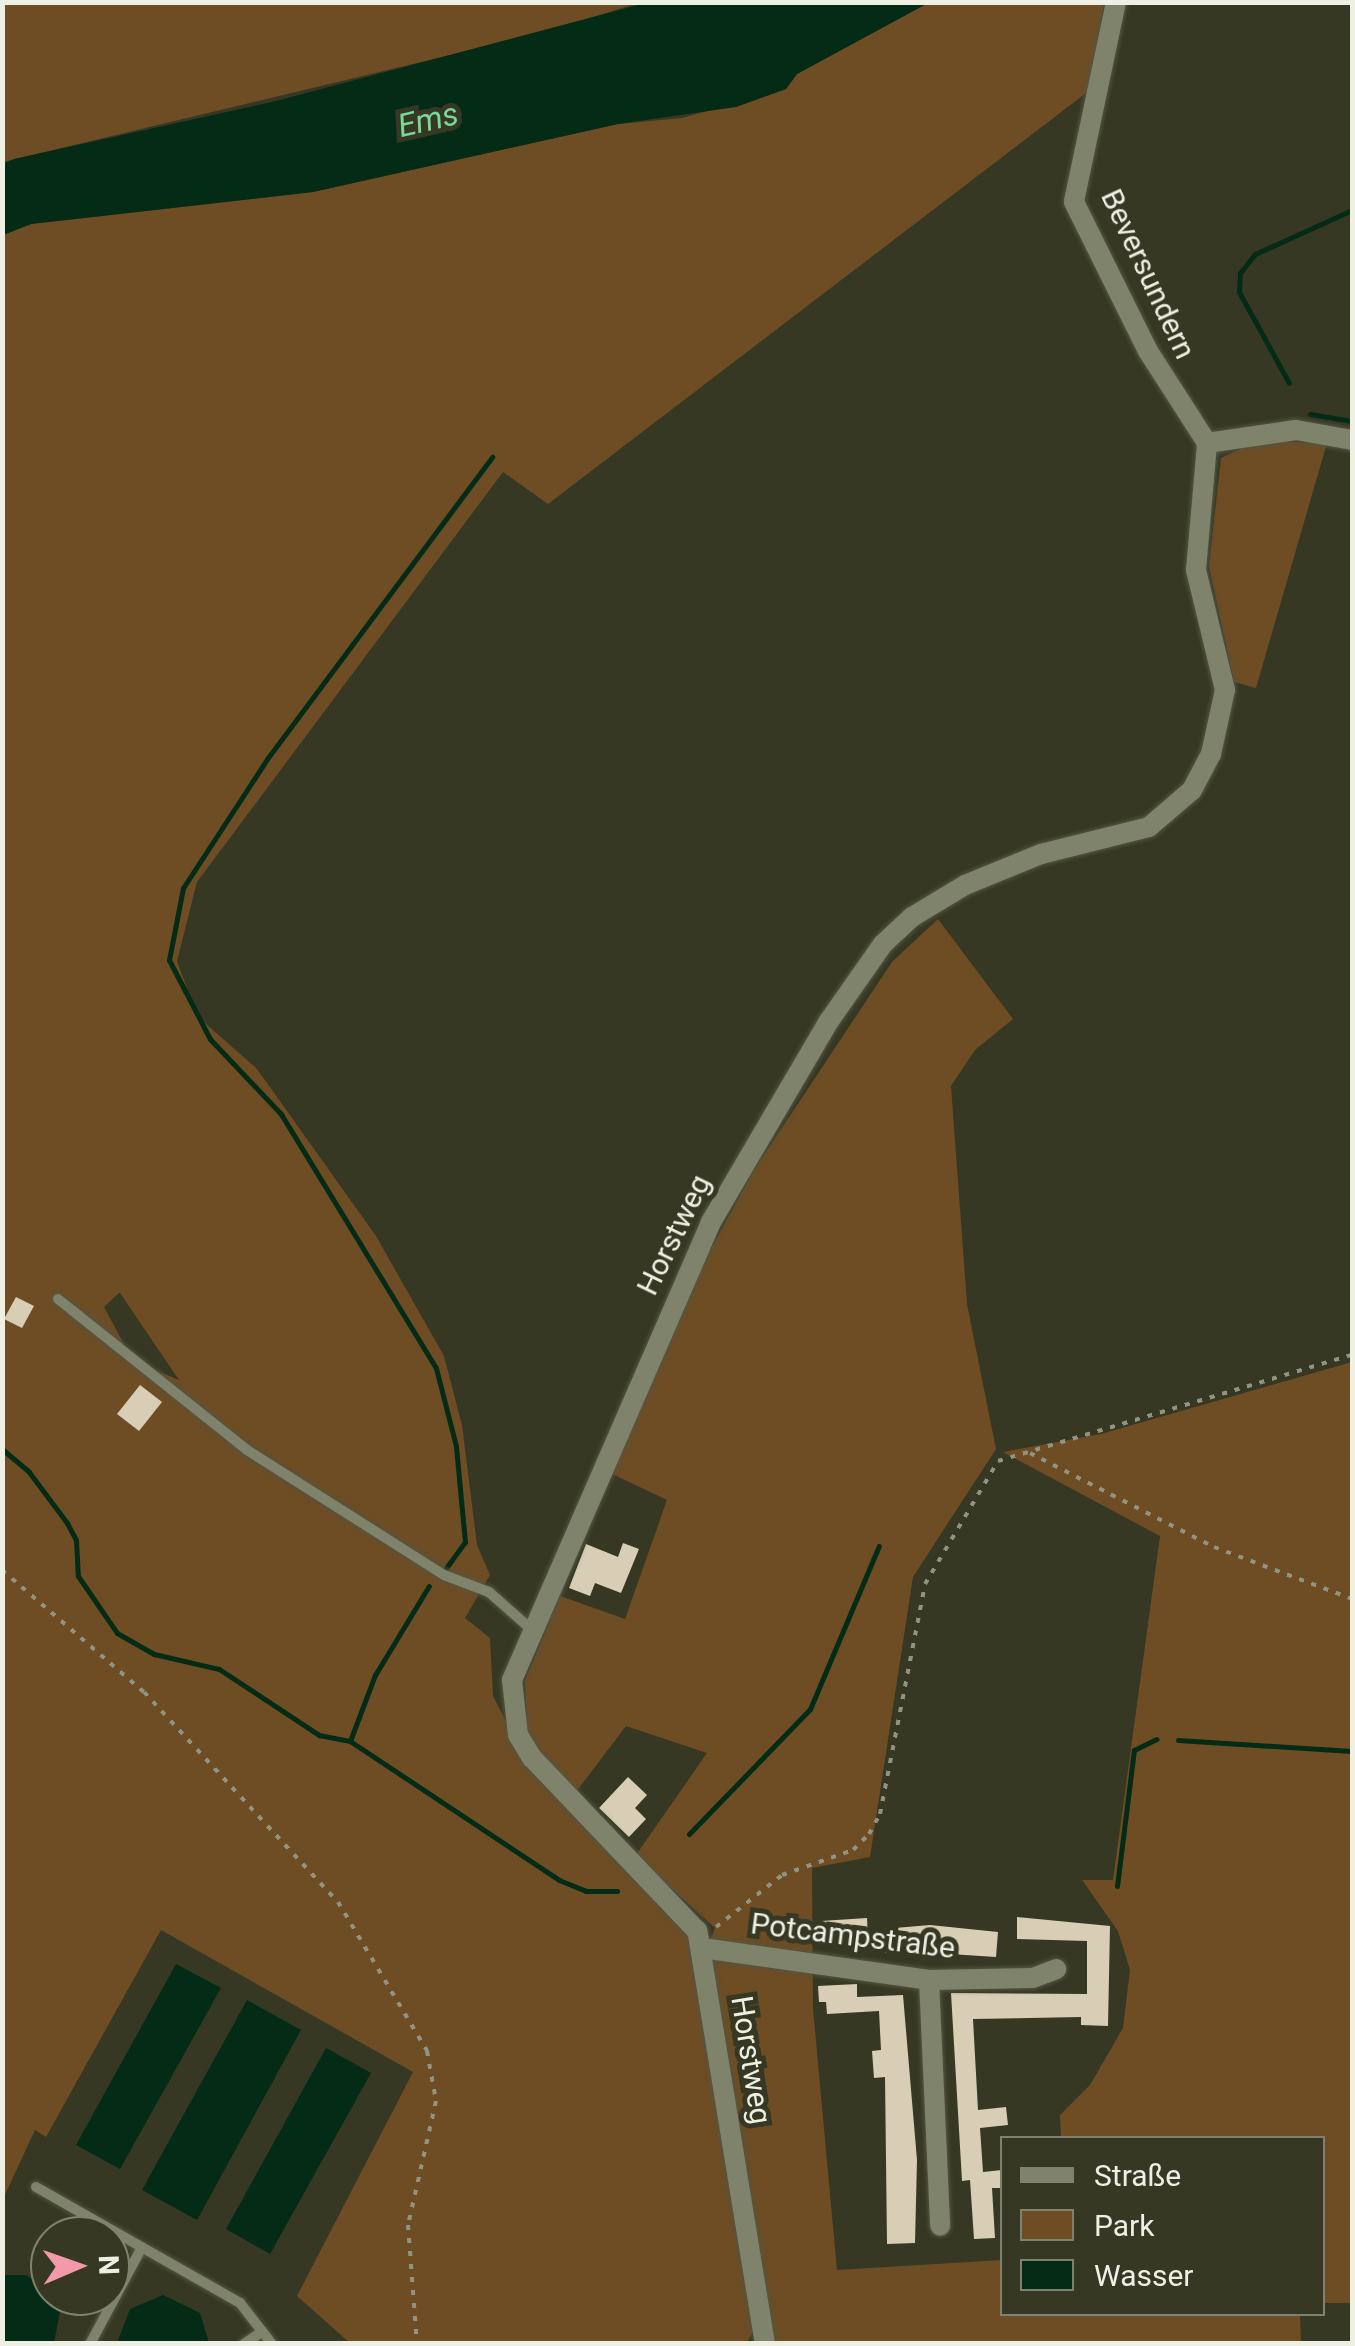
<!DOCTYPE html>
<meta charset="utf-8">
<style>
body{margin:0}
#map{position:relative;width:1355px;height:2346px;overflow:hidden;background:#363823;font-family:Roboto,sans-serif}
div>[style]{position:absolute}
.green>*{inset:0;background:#6e4d24}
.water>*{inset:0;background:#032b15}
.stream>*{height:5px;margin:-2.5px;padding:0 2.5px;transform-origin:2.5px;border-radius:2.5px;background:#032b15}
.building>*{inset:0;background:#d7ceb5}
.path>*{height:4px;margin-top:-2px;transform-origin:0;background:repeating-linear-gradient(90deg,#929483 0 5px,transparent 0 13px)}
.roads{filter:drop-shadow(0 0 2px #545543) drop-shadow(0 0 2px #545543)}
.service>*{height:10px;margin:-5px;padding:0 5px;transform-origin:5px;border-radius:5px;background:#80836b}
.minor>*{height:20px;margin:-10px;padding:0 10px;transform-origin:10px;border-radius:10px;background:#80836b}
span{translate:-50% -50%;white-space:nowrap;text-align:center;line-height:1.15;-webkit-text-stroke:10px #363823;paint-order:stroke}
.street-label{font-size:30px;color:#eef0e3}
.water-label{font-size:32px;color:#75d998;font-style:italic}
.frame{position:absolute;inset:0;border:5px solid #eef0e3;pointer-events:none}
.legend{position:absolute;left:1000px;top:2136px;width:325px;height:180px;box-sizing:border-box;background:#363823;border:2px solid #808270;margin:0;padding:12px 18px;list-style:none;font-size:30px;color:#eef0e3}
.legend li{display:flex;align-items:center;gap:20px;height:50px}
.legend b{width:50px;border:2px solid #808270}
.north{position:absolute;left:30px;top:2216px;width:100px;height:100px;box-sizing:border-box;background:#363823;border:2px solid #808270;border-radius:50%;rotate:88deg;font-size:28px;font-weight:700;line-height:40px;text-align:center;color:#eef0e3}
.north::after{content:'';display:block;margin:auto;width:35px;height:45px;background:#f39aaa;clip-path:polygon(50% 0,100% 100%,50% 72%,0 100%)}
</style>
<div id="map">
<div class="green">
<i style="clip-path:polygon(2px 3px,638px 3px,542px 33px,3px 162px)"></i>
<i style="clip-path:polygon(evenodd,928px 3px,1104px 3px,1090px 90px,548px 504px,503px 472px,197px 882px,177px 961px,197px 1016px,257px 1069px,376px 1236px,444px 1356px,462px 1425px,477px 1545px,490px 1575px,465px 1618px,490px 1638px,493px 1696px,510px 1729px,527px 1724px,525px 1681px,560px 1596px,625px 1619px,667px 1500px,608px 1472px,693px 1282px,754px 1170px,892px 962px,938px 919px,1013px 1019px,975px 1050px,951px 1086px,967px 1304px,996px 1449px,913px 1577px,870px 1857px,812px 1868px,813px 2009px,837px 2270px,1002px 2260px,1002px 2314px,1300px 2314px,1301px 2343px,773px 2343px,707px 1949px,715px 1928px,638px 1858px,652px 1899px,691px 1940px,754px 2329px,747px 2343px,350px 2343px,297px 2296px,413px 2072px,161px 1930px,46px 2137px,35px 2130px,3px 2199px,3px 235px,31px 224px,313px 192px,618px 124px,682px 118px,786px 89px,797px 74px,928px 3px,119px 1293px,120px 1293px,179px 1380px,133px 1361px,104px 1307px,119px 1293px,928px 3px,626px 1726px,707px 1753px,636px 1855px,573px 1796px,626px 1726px)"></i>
<i style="clip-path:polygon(1258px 441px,1327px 443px,1256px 688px,1234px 682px,1209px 566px,1221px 458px)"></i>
<i style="clip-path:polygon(1352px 1362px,1352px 2303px,1323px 2303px,1322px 2138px,1061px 2138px,1060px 2115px,1090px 2085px,1123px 2028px,1130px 1970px,1118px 1931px,1082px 1880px,1113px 1880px,1160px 1536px,1003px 1452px,1101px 1434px)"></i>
</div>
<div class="water">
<i style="clip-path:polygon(646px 3px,928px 3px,797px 74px,786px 89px,736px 107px,618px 124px,313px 192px,31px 224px,3px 235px,3px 164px,14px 159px,276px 101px)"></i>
<i style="clip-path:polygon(176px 1964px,221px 1988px,120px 2169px,76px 2145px)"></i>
<i style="clip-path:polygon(247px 2000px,301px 2030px,197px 2220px,142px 2190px)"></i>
<i style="clip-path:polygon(326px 2048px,371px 2073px,270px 2254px,226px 2229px)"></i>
<i style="clip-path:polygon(2px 2275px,26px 2275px,50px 2290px,60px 2311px,54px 2343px,3px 2343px)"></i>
<i style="clip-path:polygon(163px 2295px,200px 2313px,209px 2343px,117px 2343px,130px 2309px)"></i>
</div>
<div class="stream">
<i style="left:1289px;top:383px;width:104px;rotate:-118.8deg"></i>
<i style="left:1239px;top:292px;width:19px;rotate:-87deg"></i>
<i style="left:1240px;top:273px;width:24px;rotate:-52deg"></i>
<i style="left:1255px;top:254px;width:107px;rotate:-24.4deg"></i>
<i style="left:1310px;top:414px;width:43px;rotate:9.5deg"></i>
<i style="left:2px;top:1449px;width:35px;rotate:40deg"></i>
<i style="left:29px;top:1472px;width:64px;rotate:53.3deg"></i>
<i style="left:67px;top:1523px;width:19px;rotate:62deg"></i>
<i style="left:76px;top:1540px;width:36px;rotate:87deg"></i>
<i style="left:78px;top:1576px;width:69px;rotate:55.6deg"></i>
<i style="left:117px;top:1633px;width:43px;rotate:29.6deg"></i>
<i style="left:154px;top:1654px;width:67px;rotate:13deg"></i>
<i style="left:219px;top:1669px;width:120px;rotate:33.4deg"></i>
<i style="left:319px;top:1735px;width:32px;rotate:11deg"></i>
<i style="left:350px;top:1741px;width:251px;rotate:33.6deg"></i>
<i style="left:559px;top:1880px;width:29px;rotate:22deg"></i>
<i style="left:586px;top:1891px;width:31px"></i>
<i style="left:446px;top:1568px;width:32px;rotate:-54deg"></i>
<i style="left:465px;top:1542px;width:96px;rotate:-95.4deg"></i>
<i style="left:456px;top:1446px;width:81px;rotate:-104.4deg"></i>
<i style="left:436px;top:1368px;width:298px;rotate:-121.4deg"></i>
<i style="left:281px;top:1114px;width:103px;rotate:-133.4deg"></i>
<i style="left:210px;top:1039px;width:89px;rotate:-117.4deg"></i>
<i style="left:169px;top:960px;width:73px;rotate:-79deg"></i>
<i style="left:183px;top:888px;width:154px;rotate:-56.9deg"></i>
<i style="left:267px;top:759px;width:377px;rotate:-53.3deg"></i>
<i style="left:1178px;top:1740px;width:174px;rotate:3.6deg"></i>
<i style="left:350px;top:1741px;width:71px;rotate:-69.3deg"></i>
<i style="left:375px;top:1675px;width:104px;rotate:-58.8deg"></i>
<i style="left:689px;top:1834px;width:174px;rotate:-45.9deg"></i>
<i style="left:810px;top:1709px;width:177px;rotate:-67.1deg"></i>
<i style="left:1117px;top:1886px;width:137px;rotate:-82.9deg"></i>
<i style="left:1134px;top:1750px;width:25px;rotate:-26deg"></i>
</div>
<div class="building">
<i style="clip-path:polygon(16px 1297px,34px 1306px,22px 1328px,4px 1319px)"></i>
<i style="clip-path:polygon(140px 1385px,162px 1402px,139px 1431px,117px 1414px)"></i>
<i style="clip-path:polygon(623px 1543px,639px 1549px,621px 1593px,595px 1583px,590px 1596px,569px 1588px,586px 1544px,618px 1557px)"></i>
<i style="clip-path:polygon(628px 1777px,647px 1795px,635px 1808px,646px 1819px,629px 1837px,599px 1808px)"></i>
<i style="clip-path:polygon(1017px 1917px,1110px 1926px,1108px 2026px,1081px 2025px,1081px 2017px,973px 2019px,978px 2110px,1006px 2107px,1008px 2125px,980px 2128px,983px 2172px,1002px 2170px,1002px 2188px,992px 2188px,995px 2238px,974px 2239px,970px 2180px,962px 2181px,951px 1993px,1087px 1994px,1087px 1941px,1017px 1939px)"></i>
<i style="clip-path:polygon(867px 1918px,868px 1940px,823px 1943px,821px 1921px)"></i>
<i style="clip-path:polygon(930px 1925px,998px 1932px,996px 1957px,950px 1954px,951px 1947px,885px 1953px,883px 1929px)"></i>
<i style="clip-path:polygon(857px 1984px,857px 1997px,903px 1995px,917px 2160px,915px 2243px,887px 2244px,885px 2077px,874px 2078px,872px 2051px,881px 2050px,879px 2011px,827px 2014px,826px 2002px,819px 2002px,818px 1986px)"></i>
</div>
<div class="path">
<i style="left:1030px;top:1453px;width:207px;rotate:27.1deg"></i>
<i style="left:1214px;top:1547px;width:147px;rotate:20.6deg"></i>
<i style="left:2px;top:1570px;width:187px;rotate:40.7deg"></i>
<i style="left:144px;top:1692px;width:286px;rotate:47.3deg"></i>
<i style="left:338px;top:1902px;width:174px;rotate:59.1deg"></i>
<i style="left:427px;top:2051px;width:51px;rotate:79.8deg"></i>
<i style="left:436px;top:2101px;width:127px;rotate:102.7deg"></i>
<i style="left:408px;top:2225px;width:119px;rotate:85.7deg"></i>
<i style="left:716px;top:1927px;width:84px;rotate:-38.2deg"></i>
<i style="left:782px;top:1875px;width:75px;rotate:-19.4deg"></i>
<i style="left:853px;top:1850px;width:23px;rotate:-45deg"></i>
<i style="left:869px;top:1834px;width:23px;rotate:-61deg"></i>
<i style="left:880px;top:1814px;width:234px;rotate:-78.9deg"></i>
<i style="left:925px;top:1584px;width:143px;rotate:-59.3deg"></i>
<i style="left:998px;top:1461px;width:370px;rotate:-16.7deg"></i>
</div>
<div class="roads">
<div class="service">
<i style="left:58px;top:1299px;width:242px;rotate:38.6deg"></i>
<i style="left:247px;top:1450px;width:233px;rotate:32.4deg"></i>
<i style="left:444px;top:1575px;width:48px;rotate:20.7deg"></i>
<i style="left:489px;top:1592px;width:57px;rotate:41.5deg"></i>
<i style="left:36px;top:2187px;width:235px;rotate:29.6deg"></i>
<i style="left:240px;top:2303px;width:52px;rotate:52deg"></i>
<i style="left:90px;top:2344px;width:108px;rotate:-61.8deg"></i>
<i style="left:244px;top:2344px;width:22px;rotate:-34deg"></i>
</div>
<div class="minor">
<i style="left:1116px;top:2px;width:204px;rotate:101.9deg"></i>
<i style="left:1074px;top:202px;width:166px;rotate:63.6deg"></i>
<i style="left:1148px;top:351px;width:109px;rotate:57.3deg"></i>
<i style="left:702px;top:1948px;width:229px;rotate:8deg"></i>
<i style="left:929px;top:1980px;width:104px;rotate:-1.1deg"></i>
<i style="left:1033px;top:1978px;width:25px;rotate:-21deg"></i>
<i style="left:929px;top:1980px;width:246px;rotate:87.4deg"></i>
<i style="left:765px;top:2344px;width:419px;rotate:-99.3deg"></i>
<i style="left:697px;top:1931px;width:239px;rotate:-133.6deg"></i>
<i style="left:532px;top:1758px;width:27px;rotate:-121deg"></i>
<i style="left:518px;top:1735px;width:55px;rotate:-96.2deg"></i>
<i style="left:512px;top:1680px;width:499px;rotate:-66.5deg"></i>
<i style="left:711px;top:1222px;width:233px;rotate:-59.6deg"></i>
<i style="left:829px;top:1021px;width:94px;rotate:-55deg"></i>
<i style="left:883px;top:944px;width:40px;rotate:-43deg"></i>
<i style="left:912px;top:917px;width:62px;rotate:-31.1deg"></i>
<i style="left:965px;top:885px;width:82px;rotate:-22.2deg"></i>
<i style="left:1041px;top:854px;width:111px;rotate:-14deg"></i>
<i style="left:1149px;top:827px;width:57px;rotate:-40.7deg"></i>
<i style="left:1192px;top:790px;width:41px;rotate:-62.2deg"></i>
<i style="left:1211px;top:754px;width:66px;rotate:-77.7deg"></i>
<i style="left:1225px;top:690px;width:123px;rotate:-103.6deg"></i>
<i style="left:1196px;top:570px;width:127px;rotate:-85deg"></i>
<i style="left:1207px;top:443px;width:90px;rotate:-8.3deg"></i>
<i style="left:1296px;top:430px;width:57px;rotate:10.1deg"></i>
</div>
</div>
<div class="street-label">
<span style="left:1148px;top:274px;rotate:65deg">Beversundern</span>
<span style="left:674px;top:1235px;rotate:-64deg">Horstweg</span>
<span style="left:853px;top:1936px;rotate:7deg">Potcampstraße</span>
<span style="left:751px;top:2060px;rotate:81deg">Horstweg</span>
</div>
<div class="water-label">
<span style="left:428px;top:120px;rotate:-13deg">Ems</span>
</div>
<div class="frame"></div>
<ul class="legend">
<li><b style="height:12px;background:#80836b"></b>Straße</li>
<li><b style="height:28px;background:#6e4d24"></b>Park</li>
<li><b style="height:28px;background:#032b15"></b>Wasser</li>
</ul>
<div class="north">N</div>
</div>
